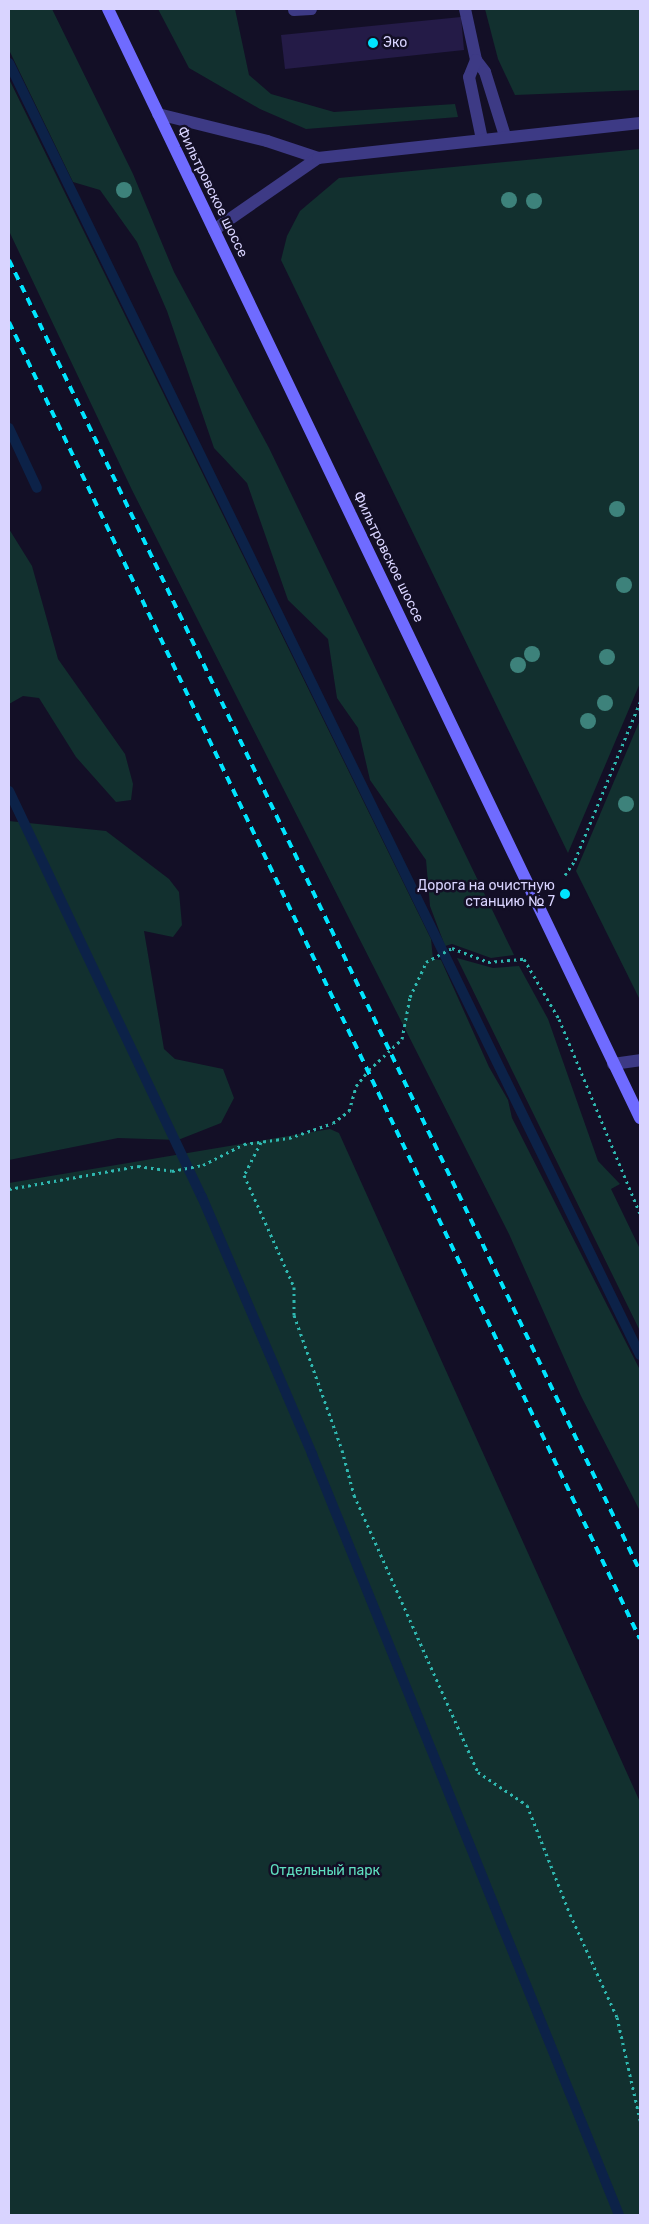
<!DOCTYPE html>
<meta charset="utf-8">
<style>
body{margin:0}
#map{position:relative;width:649px;height:2224px;overflow:hidden;background:#130f26;font-family:Rubik,sans-serif}
div>[style]{position:absolute}
.green>*{inset:0;background:#12302f}
.stream>*{height:10px;margin:-5px;padding:0 5px;transform-origin:5px;border-radius:5px;background:#0c2248}
.building>*{inset:0;background:#241b47}
.path>*{height:3px;margin-top:-1.5px;transform-origin:0;background:repeating-linear-gradient(90deg,#2fb8b0 0 2.5px,transparent 0 6.5px)}
.service>*{height:12px;margin:-6px;padding:0 6px;transform-origin:6px;border-radius:6px;background:#3d3a85}
.secondary>*{height:12px;margin:-6px;padding:0 6px;transform-origin:6px;border-radius:6px;background:#6f6bff}
.rail>*{height:4px;margin-top:-2px;transform-origin:0;background:repeating-linear-gradient(90deg,#00e5ff 0 8px,transparent 0 14px)}
.trees>*{width:16px;height:16px;margin:-8px;border-radius:50%;background:#3d827b}
.dots>*{width:14px;height:14px;translate:-50% -50%;box-sizing:border-box;border:2px solid #130f26;border-radius:50%}
span{translate:-50% -50%;white-space:nowrap;text-align:center;line-height:1.15;-webkit-text-stroke:5px #130f26;paint-order:stroke}
.poi-label{font-size:14px;color:#d9d4ff}
.left{translate:0 -50%;text-align:left}
.right{translate:-100% -50%;text-align:right}
.street-label{font-size:14px;color:#d9d4ff}
.park-label{font-size:14px;color:#5fe0c0}
.frame{position:absolute;inset:0;border:10px solid #d9d4ff;pointer-events:none}
</style>
<div id="map">
<div class="green">
<i style="clip-path:polygon(9px 9px,52px 9px,133px 174px,174px 272px,269px 448px,514px 955px,491px 958px,452px 944px,445px 946px,430px 906px,426px 860px,370px 780px,358px 728px,337px 698px,328px 639px,288px 600px,247px 483px,214px 448px,167px 311px,137px 242px,100px 190px,73px 182px,9px 50px)"></i>
<i style="clip-path:polygon(158px 9px,235px 9px,249px 75px,271px 94px,334px 112px,455px 104px,458px 117px,306px 129px,260px 109px,189px 68px)"></i>
<i style="clip-path:polygon(485px 9px,640px 9px,640px 90px,515px 95px,498px 59px)"></i>
<i style="clip-path:polygon(9px 79px,431px 939px,433px 959px,441px 960px,489px 1067px,508px 1100px,512px 1118px,640px 1370px,640px 1511px,581px 1396px,509px 1234px,132px 490px,9px 231px)"></i>
<i style="clip-path:polygon(640px 149px,640px 683px,568px 853px,281px 260px,287px 236px,300px 211px,339px 178px)"></i>
<i style="clip-path:polygon(9px 529px,32px 566px,58px 659px,125px 754px,133px 784px,131px 800px,116px 802px,76px 757px,39px 698px,23px 696px,9px 704px)"></i>
<i style="clip-path:polygon(640px 720px,640px 1000px,576px 871px)"></i>
<i style="clip-path:polygon(9px 821px,106px 831px,169px 879px,179px 892px,182px 925px,173px 937px,144px 931px,164px 1049px,175px 1059px,223px 1069px,234px 1098px,221px 1123px,178px 1140px,118px 1138px,9px 1160px)"></i>
<i style="clip-path:polygon(457px 958px,493px 968px,519px 966px,548px 1019px,598px 1161px,620px 1184px,611px 1189px,640px 1249px,640px 1331px)"></i>
<i style="clip-path:polygon(330px 1129px,339px 1133px,640px 1802px,640px 2215px,9px 2215px,9px 1183px)"></i>
</div>
<div class="stream">
<i style="left:9px;top:63px;width:1438px;rotate:63.97deg"></i>
<i style="left:9px;top:428px;width:66px;rotate:65deg"></i>
<i style="left:9px;top:791px;width:450px;rotate:64.6deg"></i>
<i style="left:202px;top:1197px;width:280px;rotate:66.8deg"></i>
<i style="left:312px;top:1454px;width:821px;rotate:68.03deg"></i>
</div>
<div class="building">
<i style="clip-path:polygon(461px 17px,464px 50px,285px 69px,281px 35px)"></i>
</div>
<div class="path">
<i style="left:565px;top:875px;width:18px;rotate:-56deg"></i>
<i style="left:575px;top:860px;width:171px;rotate:-67.6deg"></i>
<i style="left:261px;top:1142px;width:37px;rotate:117deg"></i>
<i style="left:244px;top:1175px;width:123px;rotate:65.9deg"></i>
<i style="left:294px;top:1287px;width:28px;rotate:90deg"></i>
<i style="left:294px;top:1315px;width:143px;rotate:70.4deg"></i>
<i style="left:342px;top:1450px;width:47px;rotate:75.1deg"></i>
<i style="left:354px;top:1495px;width:303px;rotate:65.9deg"></i>
<i style="left:478px;top:1772px;width:59px;rotate:34deg"></i>
<i style="left:527px;top:1805px;width:117px;rotate:68.5deg"></i>
<i style="left:570px;top:1914px;width:113px;rotate:65.5deg"></i>
<i style="left:617px;top:2017px;width:106px;rotate:77.4deg"></i>
<i style="left:9px;top:1189px;width:131px;rotate:-10.1deg"></i>
<i style="left:138px;top:1166px;width:34px;rotate:8deg"></i>
<i style="left:172px;top:1171px;width:32px;rotate:-11deg"></i>
<i style="left:203px;top:1165px;width:46px;rotate:-27.1deg"></i>
<i style="left:244px;top:1144px;width:45px;rotate:-7.6deg"></i>
<i style="left:289px;top:1138px;width:46px;rotate:-18.8deg"></i>
<i style="left:333px;top:1123px;width:20px;rotate:-37deg"></i>
<i style="left:349px;top:1111px;width:26px;rotate:-74deg"></i>
<i style="left:356px;top:1086px;width:21px;rotate:-51deg"></i>
<i style="left:369px;top:1070px;width:45px;rotate:-43.2deg"></i>
<i style="left:402px;top:1039px;width:43px;rotate:-79.2deg"></i>
<i style="left:410px;top:997px;width:38px;rotate:-65deg"></i>
<i style="left:426px;top:962px;width:30px;rotate:-28deg"></i>
<i style="left:452px;top:948px;width:39px;rotate:21deg"></i>
<i style="left:488px;top:962px;width:36px;rotate:-5deg"></i>
<i style="left:524px;top:959px;width:69px;rotate:59.7deg"></i>
<i style="left:559px;top:1019px;width:211px;rotate:67.4deg"></i>
</div>
<div class="service">
<i style="left:465px;top:9px;width:52px;rotate:77.8deg"></i>
<i style="left:476px;top:60px;width:15px;rotate:53deg"></i>
<i style="left:485px;top:72px;width:67px;rotate:72.6deg"></i>
<i style="left:294px;top:10px;width:17px;rotate:-3deg"></i>
<i style="left:476px;top:60px;width:18px;rotate:112deg"></i>
<i style="left:469px;top:77px;width:63px;rotate:78.2deg"></i>
<i style="left:158px;top:114px;width:112px;rotate:13.9deg"></i>
<i style="left:267px;top:141px;width:54px;rotate:18.4deg"></i>
<i style="left:214px;top:230px;width:126px;rotate:-34.7deg"></i>
<i style="left:318px;top:158px;width:324px;rotate:-6.2deg"></i>
<i style="left:613px;top:1064px;width:27px;rotate:-8deg"></i>
</div>
<div class="secondary">
<i style="left:108px;top:9px;width:1230px;rotate:64.37deg"></i>
</div>
<div class="rail">
<i style="left:9px;top:260px;width:1455px;rotate:64.3deg"></i>
<i style="left:9px;top:322px;width:1460px;rotate:64.4deg"></i>
</div>
<div class="trees">
<i style="left:124px;top:190px"></i>
<i style="left:509px;top:200px"></i>
<i style="left:534px;top:201px"></i>
<i style="left:617px;top:509px"></i>
<i style="left:624px;top:585px"></i>
<i style="left:532px;top:654px"></i>
<i style="left:607px;top:657px"></i>
<i style="left:518px;top:665px"></i>
<i style="left:605px;top:703px"></i>
<i style="left:588px;top:721px"></i>
<i style="left:626px;top:804px"></i>
</div>
<div class="dots">
<i style="left:373px;top:43px;background:#00e5ff"></i>
<i style="left:565px;top:894px;background:#00e5ff"></i>
</div>
<div class="poi-label">
<span class="left" style="left:383px;top:43px">Эко</span>
<span class="right" style="left:555px;top:894px">Дорога на очистную<br>станцию № 7</span>
</div>
<div class="street-label">
<span style="left:212px;top:192px;rotate:64deg">Фильтровское шоссе</span>
<span style="left:388px;top:557px;rotate:64deg">Фильтровское шоссе</span>
</div>
<div class="park-label">
<span style="left:325px;top:1871px">Отдельный парк</span>
</div>
<div class="frame"></div>
</div>
